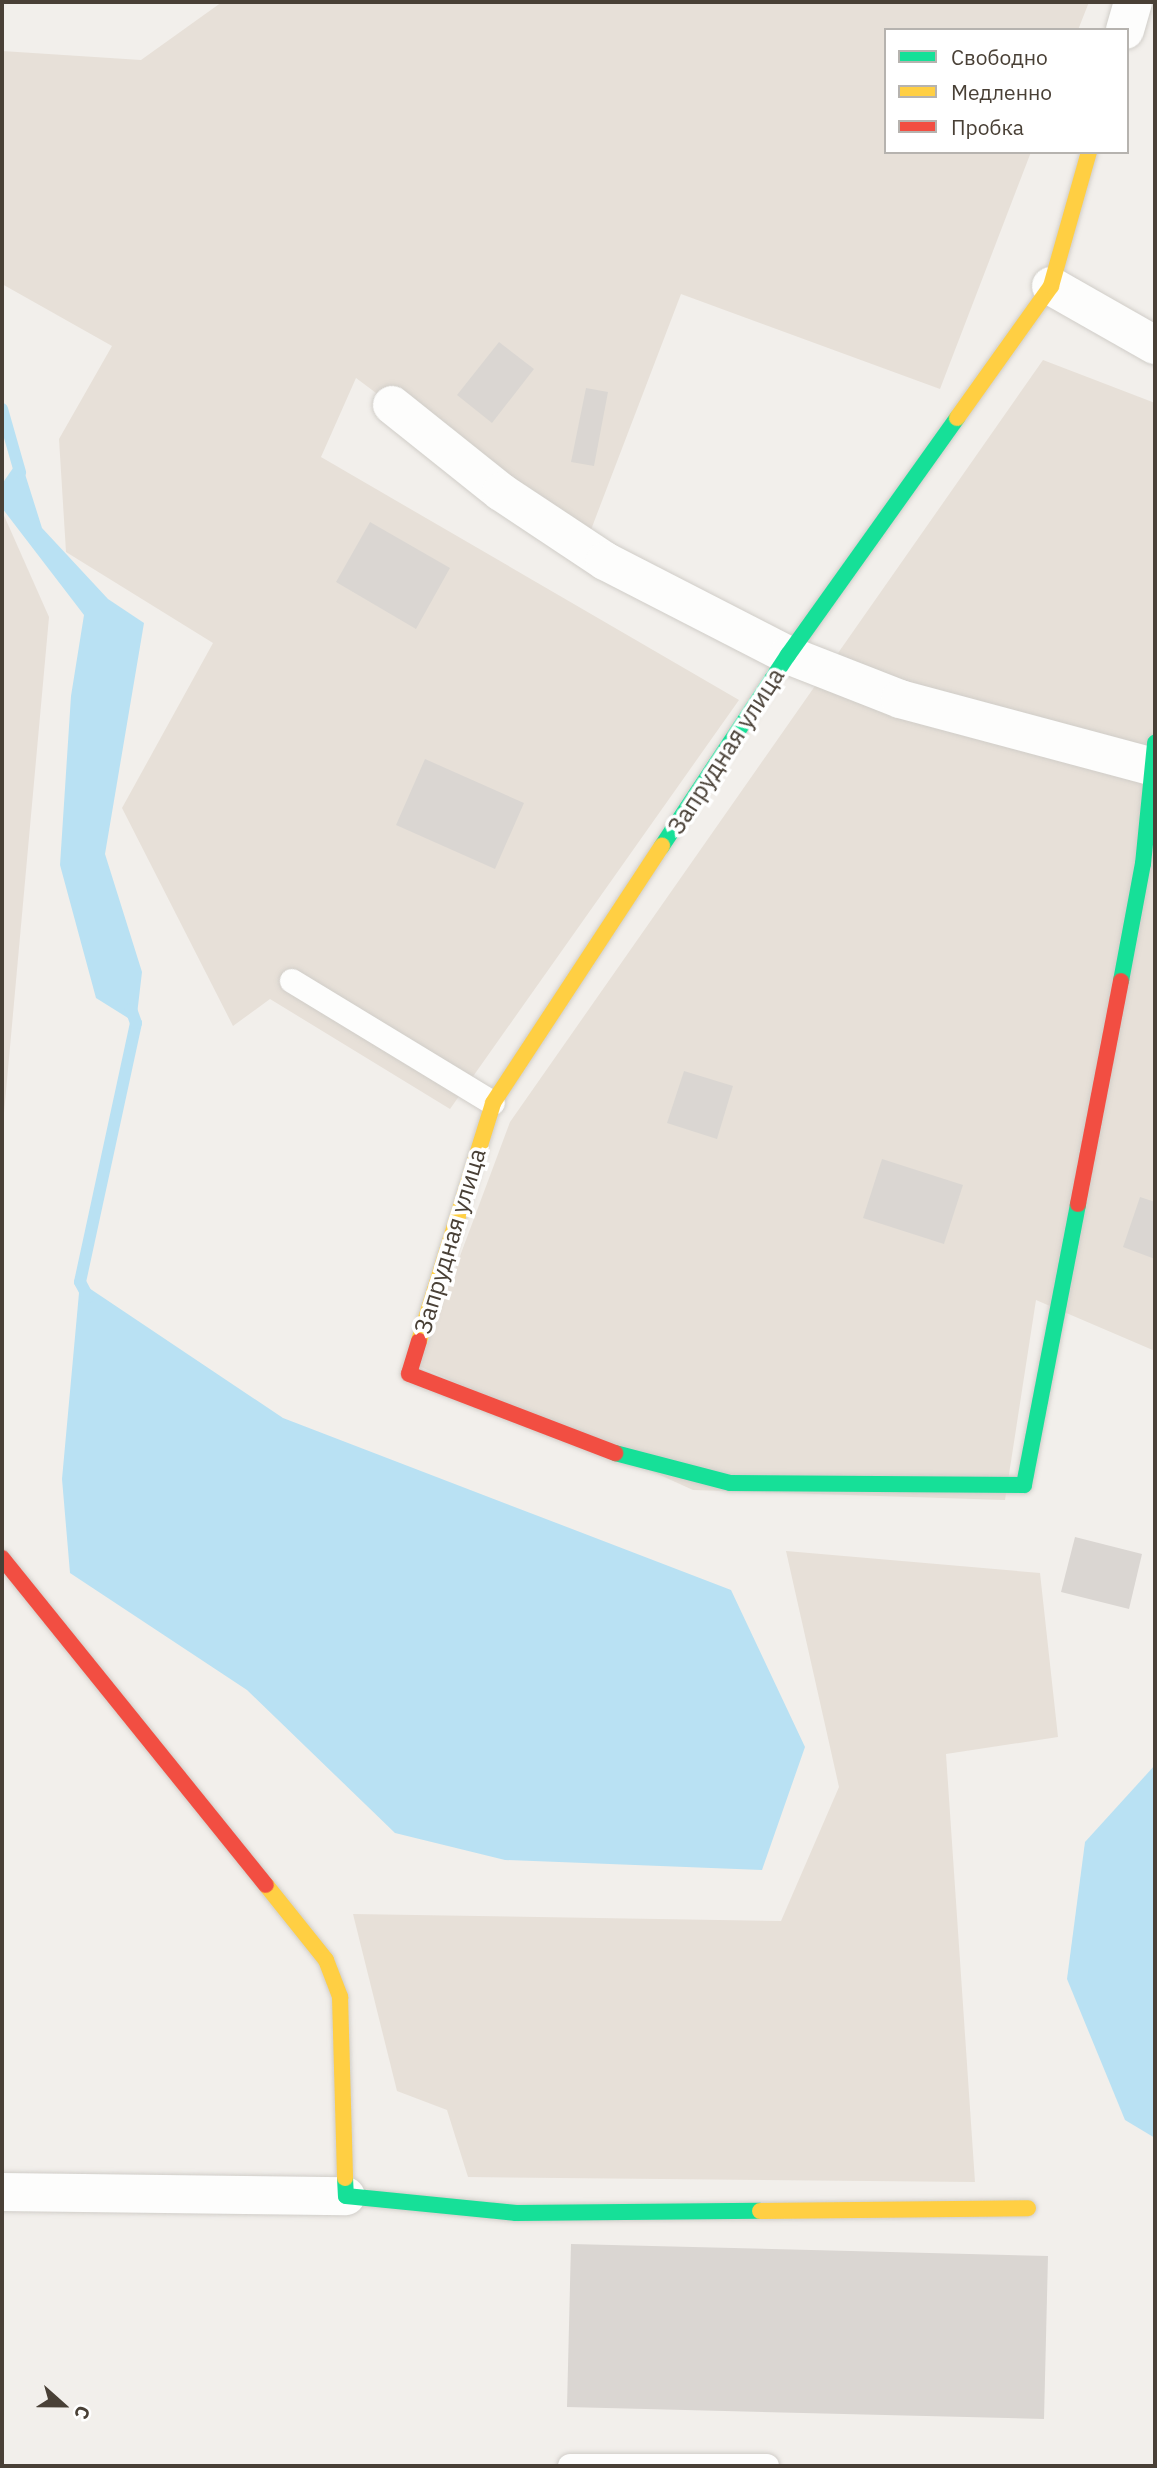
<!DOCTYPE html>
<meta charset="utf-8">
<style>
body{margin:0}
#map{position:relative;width:1157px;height:2468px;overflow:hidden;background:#f2efeb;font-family:"IBM Plex Sans",sans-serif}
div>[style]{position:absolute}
.residential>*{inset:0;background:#e7e0d8}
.water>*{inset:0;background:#b9e1f3}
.stream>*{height:12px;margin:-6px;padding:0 6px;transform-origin:6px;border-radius:6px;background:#b9e1f3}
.building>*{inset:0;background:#dad6d2}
.roads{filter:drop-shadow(0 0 2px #d0cdc8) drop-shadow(0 0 2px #d0cdc8)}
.lane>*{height:24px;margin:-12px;padding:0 12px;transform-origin:12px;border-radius:12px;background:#fdfdfc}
.street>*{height:38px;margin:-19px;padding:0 19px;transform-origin:19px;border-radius:19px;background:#fdfdfc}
.fast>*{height:16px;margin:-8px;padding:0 8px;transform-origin:8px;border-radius:8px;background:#16e098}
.slow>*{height:16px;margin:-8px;padding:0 8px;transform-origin:8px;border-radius:8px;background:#ffcf43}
.jam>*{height:16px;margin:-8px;padding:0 8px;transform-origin:8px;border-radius:8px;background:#f24e42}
span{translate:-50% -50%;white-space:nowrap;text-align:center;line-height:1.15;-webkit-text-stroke:7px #fff;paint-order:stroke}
.street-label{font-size:24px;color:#494036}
.frame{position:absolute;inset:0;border:4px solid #494036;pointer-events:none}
.legend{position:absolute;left:884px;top:28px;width:245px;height:126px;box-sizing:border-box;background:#fff;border:2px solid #b6b3af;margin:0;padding:9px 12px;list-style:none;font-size:21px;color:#494036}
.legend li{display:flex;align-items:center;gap:14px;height:35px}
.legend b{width:35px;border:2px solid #b6b3af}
.north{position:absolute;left:28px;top:2370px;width:70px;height:70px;-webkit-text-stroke:5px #fff;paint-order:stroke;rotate:111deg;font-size:19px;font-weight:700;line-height:28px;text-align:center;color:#494036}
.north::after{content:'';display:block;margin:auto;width:24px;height:32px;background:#494036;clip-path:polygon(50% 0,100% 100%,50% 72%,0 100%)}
</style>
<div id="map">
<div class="residential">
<i style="clip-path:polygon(222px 2px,1089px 2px,1078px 30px,886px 30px,886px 152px,1031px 152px,940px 389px,681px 294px,584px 548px,356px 378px,321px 457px,739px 700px,450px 1109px,270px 999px,233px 1026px,122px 808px,213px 643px,66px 552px,59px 439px,112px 346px,2px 284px,2px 51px,141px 60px)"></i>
<i style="clip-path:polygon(1043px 360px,1155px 403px,1155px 1351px,1036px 1300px,1005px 1500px,693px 1490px,419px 1366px,510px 1122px)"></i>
<i style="clip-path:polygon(2px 511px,49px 617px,2px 1135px)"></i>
<i style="clip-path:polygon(786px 1551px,1040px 1573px,1058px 1737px,946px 1754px,975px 2182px,468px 2177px,447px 2110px,397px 2091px,353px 1914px,781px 1921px,839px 1787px)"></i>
</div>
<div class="water">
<i style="clip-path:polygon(20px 458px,42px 528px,108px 599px,144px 623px,105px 854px,142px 972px,136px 1023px,96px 998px,60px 865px,71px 696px,84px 615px,2px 508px,2px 484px)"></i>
<i style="clip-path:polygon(80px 1282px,283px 1418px,731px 1590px,805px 1747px,762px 1870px,505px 1860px,395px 1833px,247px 1690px,70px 1573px,62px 1479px)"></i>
<i style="clip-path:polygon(1155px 1765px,1155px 2138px,1125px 2120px,1067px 1979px,1085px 1842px)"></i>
</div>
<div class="stream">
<i style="left:2px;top:409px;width:66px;rotate:74.1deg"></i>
<i style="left:88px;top:1297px;width:17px;rotate:-118deg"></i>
<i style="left:80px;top:1282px;width:265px;rotate:-77.8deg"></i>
<i style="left:136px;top:1023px;width:15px;rotate:-110deg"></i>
</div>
<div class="building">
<i style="clip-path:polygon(499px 342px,534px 369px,492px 423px,457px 395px)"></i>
<i style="clip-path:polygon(586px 388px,608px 392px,594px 466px,571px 462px)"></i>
<i style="clip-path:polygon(370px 522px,450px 568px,416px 629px,336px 582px)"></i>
<i style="clip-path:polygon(425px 759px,524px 803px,495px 869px,396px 825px)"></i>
<i style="clip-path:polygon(684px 1071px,733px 1086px,717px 1139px,667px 1123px)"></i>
<i style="clip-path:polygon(882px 1159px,963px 1185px,944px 1244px,863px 1218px)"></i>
<i style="clip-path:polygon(1140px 1197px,1155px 1202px,1155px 1259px,1123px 1247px)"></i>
<i style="clip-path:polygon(1075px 1537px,1142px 1554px,1129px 1609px,1061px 1592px)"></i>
<i style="clip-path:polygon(571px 2244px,1048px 2256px,1044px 2419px,567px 2407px)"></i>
</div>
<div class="roads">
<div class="lane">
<i style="left:292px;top:981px;width:235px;rotate:31.3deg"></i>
<i style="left:570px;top:2466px;width:197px"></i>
</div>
<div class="street">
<i style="left:1125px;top:30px;width:29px;rotate:-74deg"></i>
<i style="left:1051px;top:286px;width:120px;rotate:29.6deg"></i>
<i style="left:392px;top:405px;width:139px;rotate:38.6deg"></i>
<i style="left:501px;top:492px;width:125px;rotate:33.6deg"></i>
<i style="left:605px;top:561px;width:206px;rotate:27.2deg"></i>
<i style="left:788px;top:655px;width:120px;rotate:21.4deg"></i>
<i style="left:900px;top:699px;width:262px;rotate:15deg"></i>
<i style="left:2px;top:2192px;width:344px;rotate:0.7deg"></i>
</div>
<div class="fast">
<i style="left:662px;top:846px;width:229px;rotate:-56.6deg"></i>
<i style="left:788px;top:655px;width:291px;rotate:-54.5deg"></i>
<i style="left:1121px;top:981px;width:119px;rotate:-79.4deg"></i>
<i style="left:1143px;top:864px;width:122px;rotate:-84.3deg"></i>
<i style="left:615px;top:1453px;width:119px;rotate:14.6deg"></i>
<i style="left:730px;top:1483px;width:294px;rotate:0.4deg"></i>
<i style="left:1024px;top:1485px;width:286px;rotate:-79.1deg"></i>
<i style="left:345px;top:2178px;width:18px;rotate:87deg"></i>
<i style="left:346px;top:2196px;width:171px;rotate:5.7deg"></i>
<i style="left:516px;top:2213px;width:244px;rotate:-0.5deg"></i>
</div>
<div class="slow">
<i style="left:957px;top:418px;width:162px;rotate:-54.5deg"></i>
<i style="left:1051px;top:286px;width:139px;rotate:-74.2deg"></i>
<i style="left:419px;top:1341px;width:249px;rotate:-72.7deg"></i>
<i style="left:493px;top:1103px;width:308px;rotate:-56.7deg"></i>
<i style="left:266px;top:1885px;width:96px;rotate:51.3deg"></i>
<i style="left:326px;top:1960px;width:40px;rotate:69deg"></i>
<i style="left:340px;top:1997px;width:181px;rotate:88.4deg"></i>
<i style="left:760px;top:2211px;width:268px;rotate:-0.6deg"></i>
</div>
<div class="jam">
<i style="left:1078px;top:1204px;width:227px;rotate:-79.1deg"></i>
<i style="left:419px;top:1341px;width:34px;rotate:107deg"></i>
<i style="left:409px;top:1374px;width:221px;rotate:21deg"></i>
<i style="left:2px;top:1558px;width:420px;rotate:51.1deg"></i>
</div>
</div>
<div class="street-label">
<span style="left:726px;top:751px;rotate:-57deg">Запрудная улица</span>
<span style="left:450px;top:1241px;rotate:-73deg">Запрудная улица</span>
</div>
<div class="frame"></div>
<ul class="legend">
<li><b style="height:9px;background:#16e098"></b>Свободно</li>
<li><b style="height:9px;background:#ffcf43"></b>Медленно</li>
<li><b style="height:9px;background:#f24e42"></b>Пробка</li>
</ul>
<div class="north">С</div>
</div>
